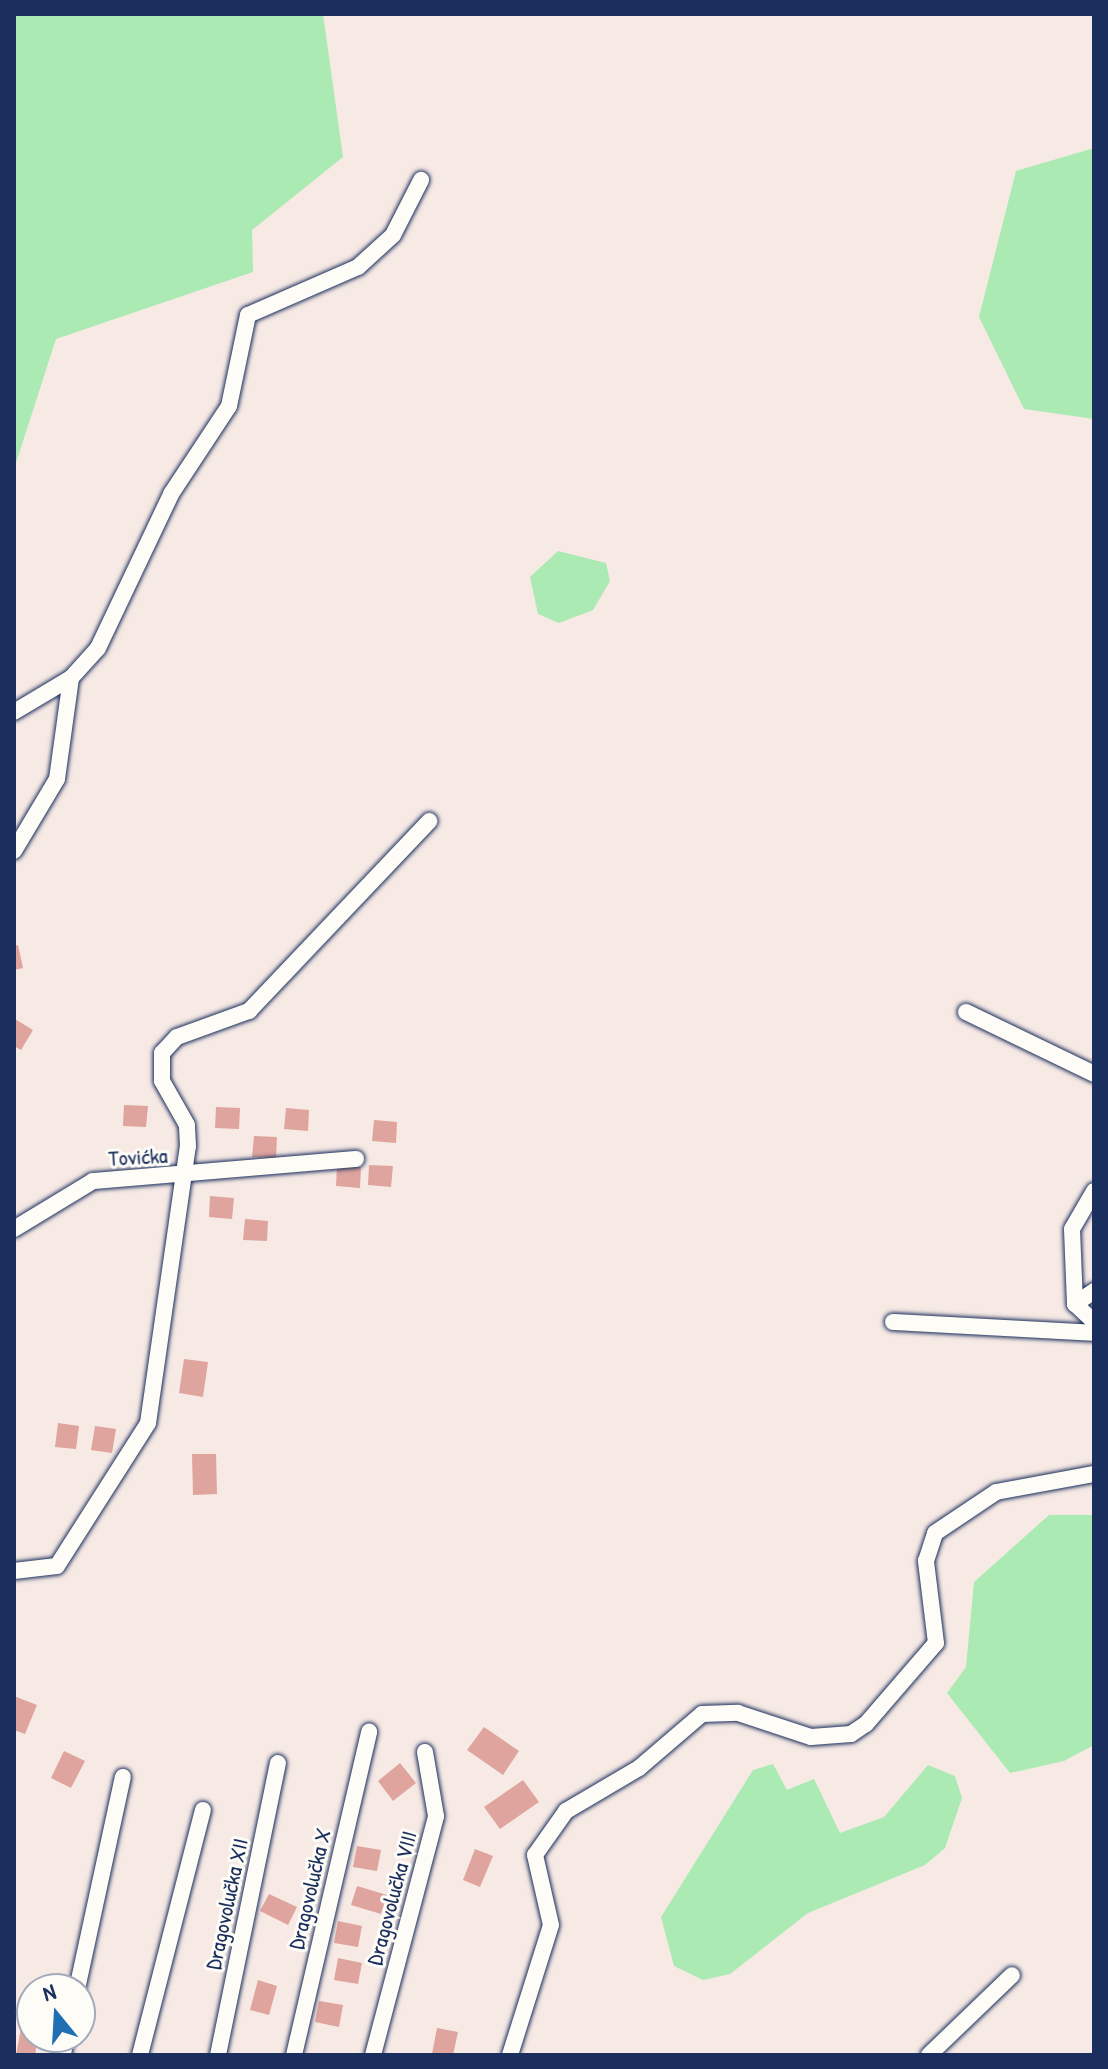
<!DOCTYPE html>
<meta charset="utf-8">
<style>
body{margin:0}
#map{position:relative;width:1108px;height:2069px;overflow:hidden;background:#f7eae5;font-family:"Patrick Hand",sans-serif}
div>[style]{position:absolute}
.green>*{inset:0;background:#abeab2}
.building>*{inset:0;background:#dea49d}
.roads{filter:drop-shadow(0 0 2px #1b2f5e) drop-shadow(0 0 2px #1b2f5e)}
.minor>*{height:16px;margin:-8px;padding:0 8px;transform-origin:8px;border-radius:8px;background:#fdfcf7}
span{translate:-50% -50%;white-space:nowrap;text-align:center;line-height:1.15;-webkit-text-stroke:6px #fdfcf7;paint-order:stroke}
.street-label{font-size:22px;color:#1b2f5e}
.frame{position:absolute;inset:0;border:16px solid #1b2f5e;pointer-events:none}
.north{position:absolute;left:16px;top:1973px;width:80px;height:80px;box-sizing:border-box;background:#fdfcf7;border:2px solid #a3aaba;border-radius:50%;rotate:342deg;font-size:22px;font-weight:700;line-height:32px;text-align:center;color:#1b2f5e}
.north::after{content:'';display:block;margin:auto;width:28px;height:36px;background:#1f6fb2;clip-path:polygon(50% 0,100% 100%,50% 72%,0 100%)}
</style>
<div id="map">
<div class="green">
<i style="clip-path:polygon(14px 14px,323px 14px,343px 157px,252px 230px,253px 272px,56px 339px,14px 469px)"></i>
<i style="clip-path:polygon(1094px 148px,1094px 419px,1024px 409px,979px 317px,1016px 171px)"></i>
<i style="clip-path:polygon(558px 551px,606px 563px,610px 581px,593px 610px,559px 623px,538px 614px,530px 577px)"></i>
<i style="clip-path:polygon(1049px 1515px,1094px 1515px,1094px 1745px,1064px 1761px,1010px 1773px,947px 1693px,966px 1667px,974px 1582px)"></i>
<i style="clip-path:polygon(773px 1764px,787px 1790px,814px 1779px,840px 1833px,884px 1817px,928px 1765px,955px 1776px,962px 1798px,945px 1848px,925px 1865px,808px 1913px,730px 1974px,703px 1980px,674px 1966px,661px 1917px,753px 1770px)"></i>
</div>
<div class="building">
<i style="clip-path:polygon(18px 945px,23px 968px,14px 970px,14px 946px)"></i>
<i style="clip-path:polygon(15px 1019px,33px 1030px,21px 1050px,14px 1046px)"></i>
<i style="clip-path:polygon(124px 1105px,148px 1106px,146px 1127px,123px 1126px)"></i>
<i style="clip-path:polygon(216px 1107px,240px 1108px,239px 1129px,215px 1128px)"></i>
<i style="clip-path:polygon(286px 1108px,309px 1110px,308px 1131px,284px 1129px)"></i>
<i style="clip-path:polygon(374px 1120px,397px 1122px,396px 1143px,372px 1141px)"></i>
<i style="clip-path:polygon(254px 1136px,277px 1137px,276px 1158px,252px 1157px)"></i>
<i style="clip-path:polygon(337px 1165px,361px 1167px,360px 1188px,336px 1186px)"></i>
<i style="clip-path:polygon(369px 1165px,393px 1166px,391px 1187px,368px 1185px)"></i>
<i style="clip-path:polygon(210px 1196px,234px 1198px,232px 1219px,209px 1217px)"></i>
<i style="clip-path:polygon(245px 1219px,268px 1221px,267px 1241px,243px 1240px)"></i>
<i style="clip-path:polygon(184px 1359px,208px 1362px,203px 1397px,179px 1393px)"></i>
<i style="clip-path:polygon(58px 1423px,79px 1426px,76px 1449px,55px 1447px)"></i>
<i style="clip-path:polygon(95px 1426px,116px 1429px,112px 1453px,91px 1450px)"></i>
<i style="clip-path:polygon(192px 1454px,216px 1454px,217px 1494px,193px 1495px)"></i>
<i style="clip-path:polygon(14px 1696px,37px 1705px,25px 1734px,14px 1730px)"></i>
<i style="clip-path:polygon(484px 1727px,519px 1751px,503px 1775px,467px 1750px)"></i>
<i style="clip-path:polygon(64px 1751px,85px 1761px,71px 1788px,51px 1778px)"></i>
<i style="clip-path:polygon(400px 1763px,416px 1783px,393px 1801px,378px 1781px)"></i>
<i style="clip-path:polygon(523px 1780px,539px 1802px,500px 1829px,484px 1807px)"></i>
<i style="clip-path:polygon(357px 1846px,381px 1850px,377px 1871px,353px 1867px)"></i>
<i style="clip-path:polygon(475px 1849px,493px 1856px,480px 1887px,463px 1880px)"></i>
<i style="clip-path:polygon(357px 1886px,387px 1895px,381px 1914px,351px 1905px)"></i>
<i style="clip-path:polygon(269px 1894px,297px 1907px,288px 1925px,260px 1911px)"></i>
<i style="clip-path:polygon(338px 1921px,362px 1926px,358px 1947px,334px 1943px)"></i>
<i style="clip-path:polygon(338px 1958px,362px 1963px,358px 1984px,334px 1980px)"></i>
<i style="clip-path:polygon(258px 1980px,277px 1986px,269px 2015px,250px 2010px)"></i>
<i style="clip-path:polygon(319px 2001px,343px 2005px,339px 2027px,315px 2022px)"></i>
<i style="clip-path:polygon(22px 2023px,38px 2037px,35px 2055px,16px 2055px)"></i>
<i style="clip-path:polygon(437px 2028px,458px 2032px,453px 2055px,432px 2054px)"></i>
</div>
<div class="roads">
<div class="minor">
<i style="left:14px;top:712px;width:66px;rotate:-30.8deg"></i>
<i style="left:71px;top:678px;width:40px;rotate:-48deg"></i>
<i style="left:98px;top:648px;width:170px;rotate:-64.6deg"></i>
<i style="left:171px;top:494px;width:105px;rotate:-56.6deg"></i>
<i style="left:229px;top:406px;width:93px;rotate:-78.2deg"></i>
<i style="left:248px;top:315px;width:120px;rotate:-23.6deg"></i>
<i style="left:358px;top:267px;width:47px;rotate:-42.4deg"></i>
<i style="left:393px;top:235px;width:62px;rotate:-63deg"></i>
<i style="left:14px;top:851px;width:84px;rotate:-59.2deg"></i>
<i style="left:57px;top:779px;width:102px;rotate:-82.1deg"></i>
<i style="left:966px;top:1012px;width:142px;rotate:25.8deg"></i>
<i style="left:14px;top:1229px;width:92px;rotate:-31.3deg"></i>
<i style="left:93px;top:1181px;width:264px;rotate:-4.8deg"></i>
<i style="left:1075px;top:1304px;width:75px;rotate:-92.3deg"></i>
<i style="left:1072px;top:1229px;width:44px;rotate:-59.9deg"></i>
<i style="left:1075px;top:1304px;width:26px;rotate:43deg"></i>
<i style="left:1075px;top:1304px;width:23px;rotate:-34deg"></i>
<i style="left:893px;top:1322px;width:201px;rotate:3.1deg"></i>
<i style="left:14px;top:1571px;width:43px;rotate:-6.6deg"></i>
<i style="left:57px;top:1566px;width:169px;rotate:-57.5deg"></i>
<i style="left:148px;top:1423px;width:280px;rotate:-81.8deg"></i>
<i style="left:188px;top:1146px;width:21px;rotate:-93deg"></i>
<i style="left:187px;top:1125px;width:51px;rotate:-119.6deg"></i>
<i style="left:162px;top:1081px;width:28px;rotate:-90deg"></i>
<i style="left:162px;top:1053px;width:22px;rotate:-47deg"></i>
<i style="left:177px;top:1037px;width:77px;rotate:-19.9deg"></i>
<i style="left:249px;top:1011px;width:262px;rotate:-46.5deg"></i>
<i style="left:77px;top:1989px;width:217px;rotate:-77.8deg"></i>
<i style="left:63px;top:2055px;width:18px;rotate:-81deg"></i>
<i style="left:140px;top:2055px;width:253px;rotate:-75.6deg"></i>
<i style="left:218px;top:2055px;width:298px;rotate:-78.4deg"></i>
<i style="left:294px;top:2055px;width:332px;rotate:-76.9deg"></i>
<i style="left:373px;top:2055px;width:247px;rotate:-75.2deg"></i>
<i style="left:436px;top:1816px;width:65px;rotate:-99.8deg"></i>
<i style="left:510px;top:2055px;width:136px;rotate:-72.5deg"></i>
<i style="left:551px;top:1925px;width:72px;rotate:-102.9deg"></i>
<i style="left:535px;top:1855px;width:54px;rotate:-54.8deg"></i>
<i style="left:566px;top:1811px;width:85px;rotate:-30.5deg"></i>
<i style="left:639px;top:1768px;width:83px;rotate:-40.6deg"></i>
<i style="left:702px;top:1714px;width:36px;rotate:-2deg"></i>
<i style="left:738px;top:1713px;width:77px;rotate:18.2deg"></i>
<i style="left:811px;top:1737px;width:40px;rotate:-4.3deg"></i>
<i style="left:851px;top:1734px;width:18px;rotate:-34deg"></i>
<i style="left:866px;top:1724px;width:107px;rotate:-49.2deg"></i>
<i style="left:936px;top:1643px;width:83px;rotate:-97deg"></i>
<i style="left:926px;top:1561px;width:29px;rotate:-72deg"></i>
<i style="left:935px;top:1533px;width:73px;rotate:-33.9deg"></i>
<i style="left:996px;top:1492px;width:100px;rotate:-10.4deg"></i>
<i style="left:929px;top:2055px;width:115px;rotate:-43.9deg"></i>
</div>
</div>
<div class="street-label">
<span style="left:138px;top:1157px;rotate:-3deg">Tovićka</span>
<span style="left:310px;top:1889px;rotate:-77deg">Dragovolučka X</span>
<span style="left:392px;top:1898px;rotate:-75deg">Dragovolučka VIII</span>
<span style="left:227px;top:1904px;rotate:-78deg">Dragovolučka XII</span>
</div>
<div class="frame"></div>
<div class="north">N</div>
</div>
